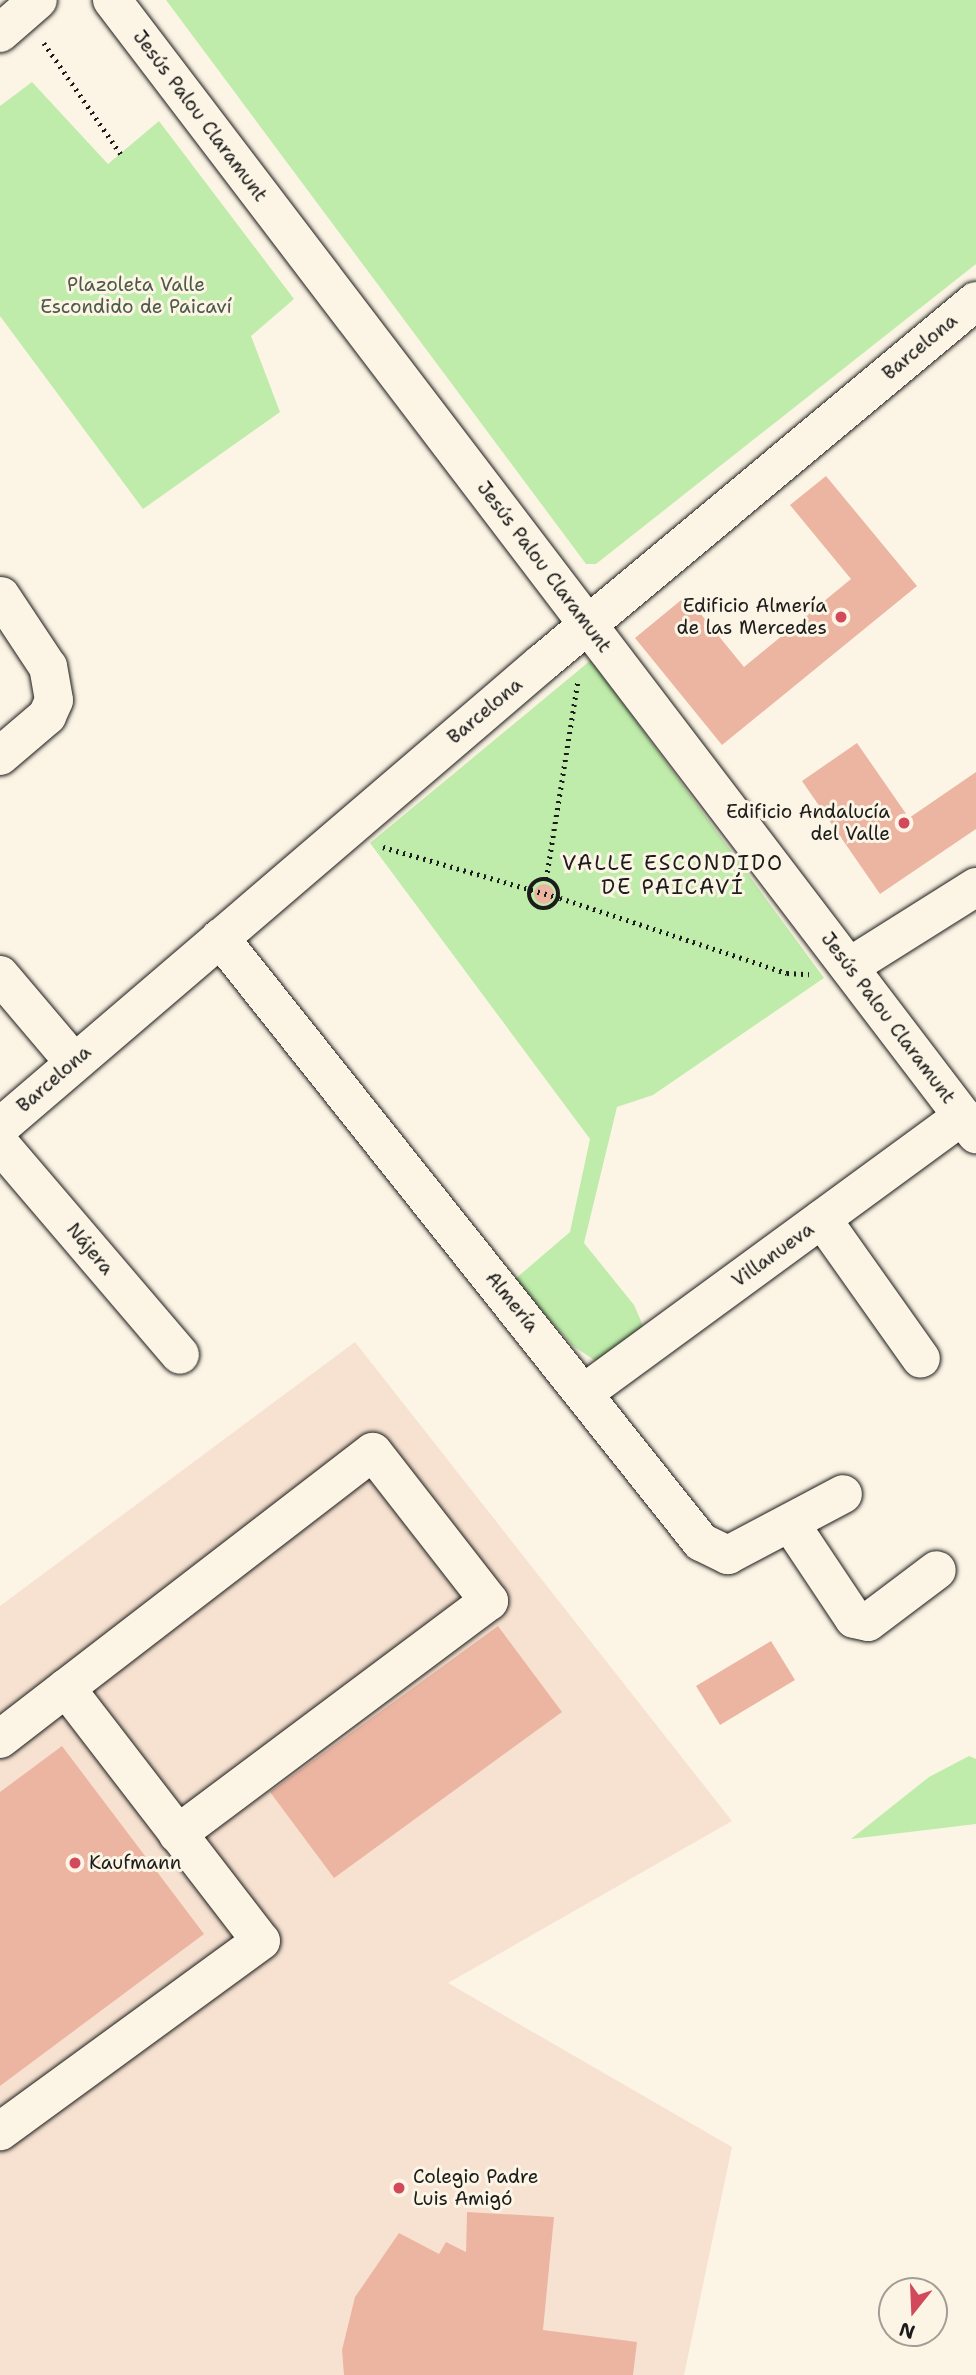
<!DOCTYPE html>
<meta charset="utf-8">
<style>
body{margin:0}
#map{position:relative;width:976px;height:2375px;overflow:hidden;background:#fcf5e5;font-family:"Shantell Sans",sans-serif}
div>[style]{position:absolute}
.built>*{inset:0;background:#f7e2d1}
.green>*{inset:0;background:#bfecaa}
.building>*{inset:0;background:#ecb5a2}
.round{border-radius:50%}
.path>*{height:4.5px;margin-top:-2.25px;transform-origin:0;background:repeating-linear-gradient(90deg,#1c1c1c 0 2px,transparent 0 7px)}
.path>.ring{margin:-2.25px;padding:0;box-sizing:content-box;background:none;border:4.5px solid #1c1c1c;border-radius:50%}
.roads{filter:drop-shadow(0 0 2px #1c1c1c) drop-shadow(0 0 2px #1c1c1c)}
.minor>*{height:38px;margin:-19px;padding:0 19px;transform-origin:19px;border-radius:19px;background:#fcf5e5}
.dots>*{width:19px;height:19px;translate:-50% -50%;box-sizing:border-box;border:4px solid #fcf5e5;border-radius:50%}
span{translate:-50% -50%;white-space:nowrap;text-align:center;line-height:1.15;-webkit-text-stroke:6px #fcf5e5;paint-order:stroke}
.street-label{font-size:19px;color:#1c1c1c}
.park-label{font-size:19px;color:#4d5a47}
.poi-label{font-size:19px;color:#1c1c1c}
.right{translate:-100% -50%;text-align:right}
.left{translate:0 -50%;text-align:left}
.neighbourhood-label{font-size:21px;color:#1c1c1c;letter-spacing:2px}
.north{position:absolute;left:878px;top:2277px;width:70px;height:70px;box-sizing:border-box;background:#fcf5e5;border:2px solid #a29e95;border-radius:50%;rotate:198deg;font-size:19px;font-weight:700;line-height:28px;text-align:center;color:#1c1c1c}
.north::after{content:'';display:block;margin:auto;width:24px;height:32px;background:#d1495b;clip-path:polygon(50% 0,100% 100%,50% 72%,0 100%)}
</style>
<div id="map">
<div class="built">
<i style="clip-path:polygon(355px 1342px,732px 1821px,448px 1983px,732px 2147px,684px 2375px,0 2375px,0 1606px)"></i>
</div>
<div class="green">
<i style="clip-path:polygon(166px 0,976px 0,976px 264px,596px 564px,586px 564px)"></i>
<i style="clip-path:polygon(32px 82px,108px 164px,159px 121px,294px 299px,251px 336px,280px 412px,143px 509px,0 316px,0 106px)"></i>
<i style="clip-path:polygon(591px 660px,824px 978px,653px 1095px,617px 1107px,584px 1243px,634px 1305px,648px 1337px,599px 1363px,573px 1346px,514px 1280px,570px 1232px,590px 1139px,370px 843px)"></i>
<i style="clip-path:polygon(969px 1756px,976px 1759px,976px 1824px,851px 1839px,929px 1777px)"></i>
</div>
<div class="building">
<i style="clip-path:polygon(826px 476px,917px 586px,722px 745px,635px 638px,686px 596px,744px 667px,851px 579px,790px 505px)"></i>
<i style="clip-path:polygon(857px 743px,909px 818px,976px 772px,976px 829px,880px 894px,802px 781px)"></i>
<i class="round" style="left:534px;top:884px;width:20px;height:20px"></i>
<i style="clip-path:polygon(498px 1626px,562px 1712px,334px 1878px,270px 1792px)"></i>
<i style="clip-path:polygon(771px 1641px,795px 1680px,720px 1725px,696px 1686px)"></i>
<i style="clip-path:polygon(62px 1746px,204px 1934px,0 2086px,0 1792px)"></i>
<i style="clip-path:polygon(467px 2212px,554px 2217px,543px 2330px,637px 2342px,633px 2375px,344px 2375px,342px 2350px,355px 2297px,399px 2233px,439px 2254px,446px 2242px,466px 2252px)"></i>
</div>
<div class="path">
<i style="left:44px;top:43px;width:135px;rotate:55.3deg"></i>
<i style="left:383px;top:847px;width:184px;rotate:16.1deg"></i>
<i style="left:560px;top:898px;width:239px;rotate:18.3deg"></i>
<i style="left:787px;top:973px;width:22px;rotate:3deg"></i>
<i class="ring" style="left:529px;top:879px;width:25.5px;height:25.5px"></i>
<i style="left:546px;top:879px;width:202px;rotate:-80.9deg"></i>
</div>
<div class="roads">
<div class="minor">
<i style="left:112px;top:0;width:1426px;rotate:52.7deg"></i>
<i style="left:0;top:33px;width:50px;rotate:-41deg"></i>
<i style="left:0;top:756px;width:62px;rotate:-40.4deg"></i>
<i style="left:47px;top:716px;width:17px;rotate:-66deg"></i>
<i style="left:54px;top:700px;width:34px;rotate:-100deg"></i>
<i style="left:48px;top:667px;width:85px;rotate:-123.5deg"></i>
<i style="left:220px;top:938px;width:772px;rotate:51.47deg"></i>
<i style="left:701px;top:1542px;width:30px;rotate:26deg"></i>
<i style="left:728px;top:1555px;width:130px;rotate:-27.9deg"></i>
<i style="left:849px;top:967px;width:150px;rotate:-32.2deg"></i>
<i style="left:0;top:975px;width:113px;rotate:49.7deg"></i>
<i style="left:0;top:1127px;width:713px;rotate:-40.57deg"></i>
<i style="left:542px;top:663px;width:565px;rotate:-39.83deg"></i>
<i style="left:0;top:1144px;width:277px;rotate:49.5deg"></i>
<i style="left:822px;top:1219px;width:171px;rotate:54.7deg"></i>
<i style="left:584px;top:1393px;width:469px;rotate:-36.2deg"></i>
<i style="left:790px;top:1523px;width:115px;rotate:56.3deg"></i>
<i style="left:854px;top:1619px;width:14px;rotate:12deg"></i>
<i style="left:868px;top:1622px;width:86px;rotate:-37deg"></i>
<i style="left:66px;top:1688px;width:387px;rotate:-37.6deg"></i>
<i style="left:373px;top:1452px;width:189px;rotate:52.1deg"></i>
<i style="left:489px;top:1601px;width:389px;rotate:143.2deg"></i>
<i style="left:0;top:1739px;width:83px;rotate:-37.7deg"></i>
<i style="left:66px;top:1688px;width:319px;rotate:52.4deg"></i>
<i style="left:261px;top:1941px;width:323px;rotate:143.9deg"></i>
</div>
</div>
<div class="dots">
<i style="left:841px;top:617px;background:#d1495b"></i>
<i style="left:904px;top:823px;background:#d1495b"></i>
<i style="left:75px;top:1863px;background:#d1495b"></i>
<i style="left:399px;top:2188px;background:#d1495b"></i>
</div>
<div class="street-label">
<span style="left:200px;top:116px;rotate:53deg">Jesús Palou Claramunt</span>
<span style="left:920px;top:347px;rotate:-40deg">Barcelona</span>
<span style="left:544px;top:567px;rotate:53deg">Jesús Palou Claramunt</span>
<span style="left:485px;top:711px;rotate:-40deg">Barcelona</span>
<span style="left:888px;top:1018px;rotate:53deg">Jesús Palou Claramunt</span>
<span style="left:54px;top:1079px;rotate:-41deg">Barcelona</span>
<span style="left:90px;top:1249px;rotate:50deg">Nájera</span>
<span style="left:773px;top:1255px;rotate:-36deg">Villanueva</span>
<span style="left:512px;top:1302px;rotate:51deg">Almería</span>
</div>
<div class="park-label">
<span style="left:136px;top:296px">Plazoleta Valle<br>Escondido de Paicaví</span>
</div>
<div class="poi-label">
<span class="right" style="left:827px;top:617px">Edificio Almería<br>de las Mercedes</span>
<span class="right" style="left:890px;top:823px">Edificio Andalucía<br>del Valle</span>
<span class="left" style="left:89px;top:1863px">Kaufmann</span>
<span class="left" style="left:413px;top:2188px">Colegio Padre<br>Luis Amigó</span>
</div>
<div class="neighbourhood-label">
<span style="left:673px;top:875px">VALLE ESCONDIDO<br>DE PAICAVÍ</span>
</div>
<div class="north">N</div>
</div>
